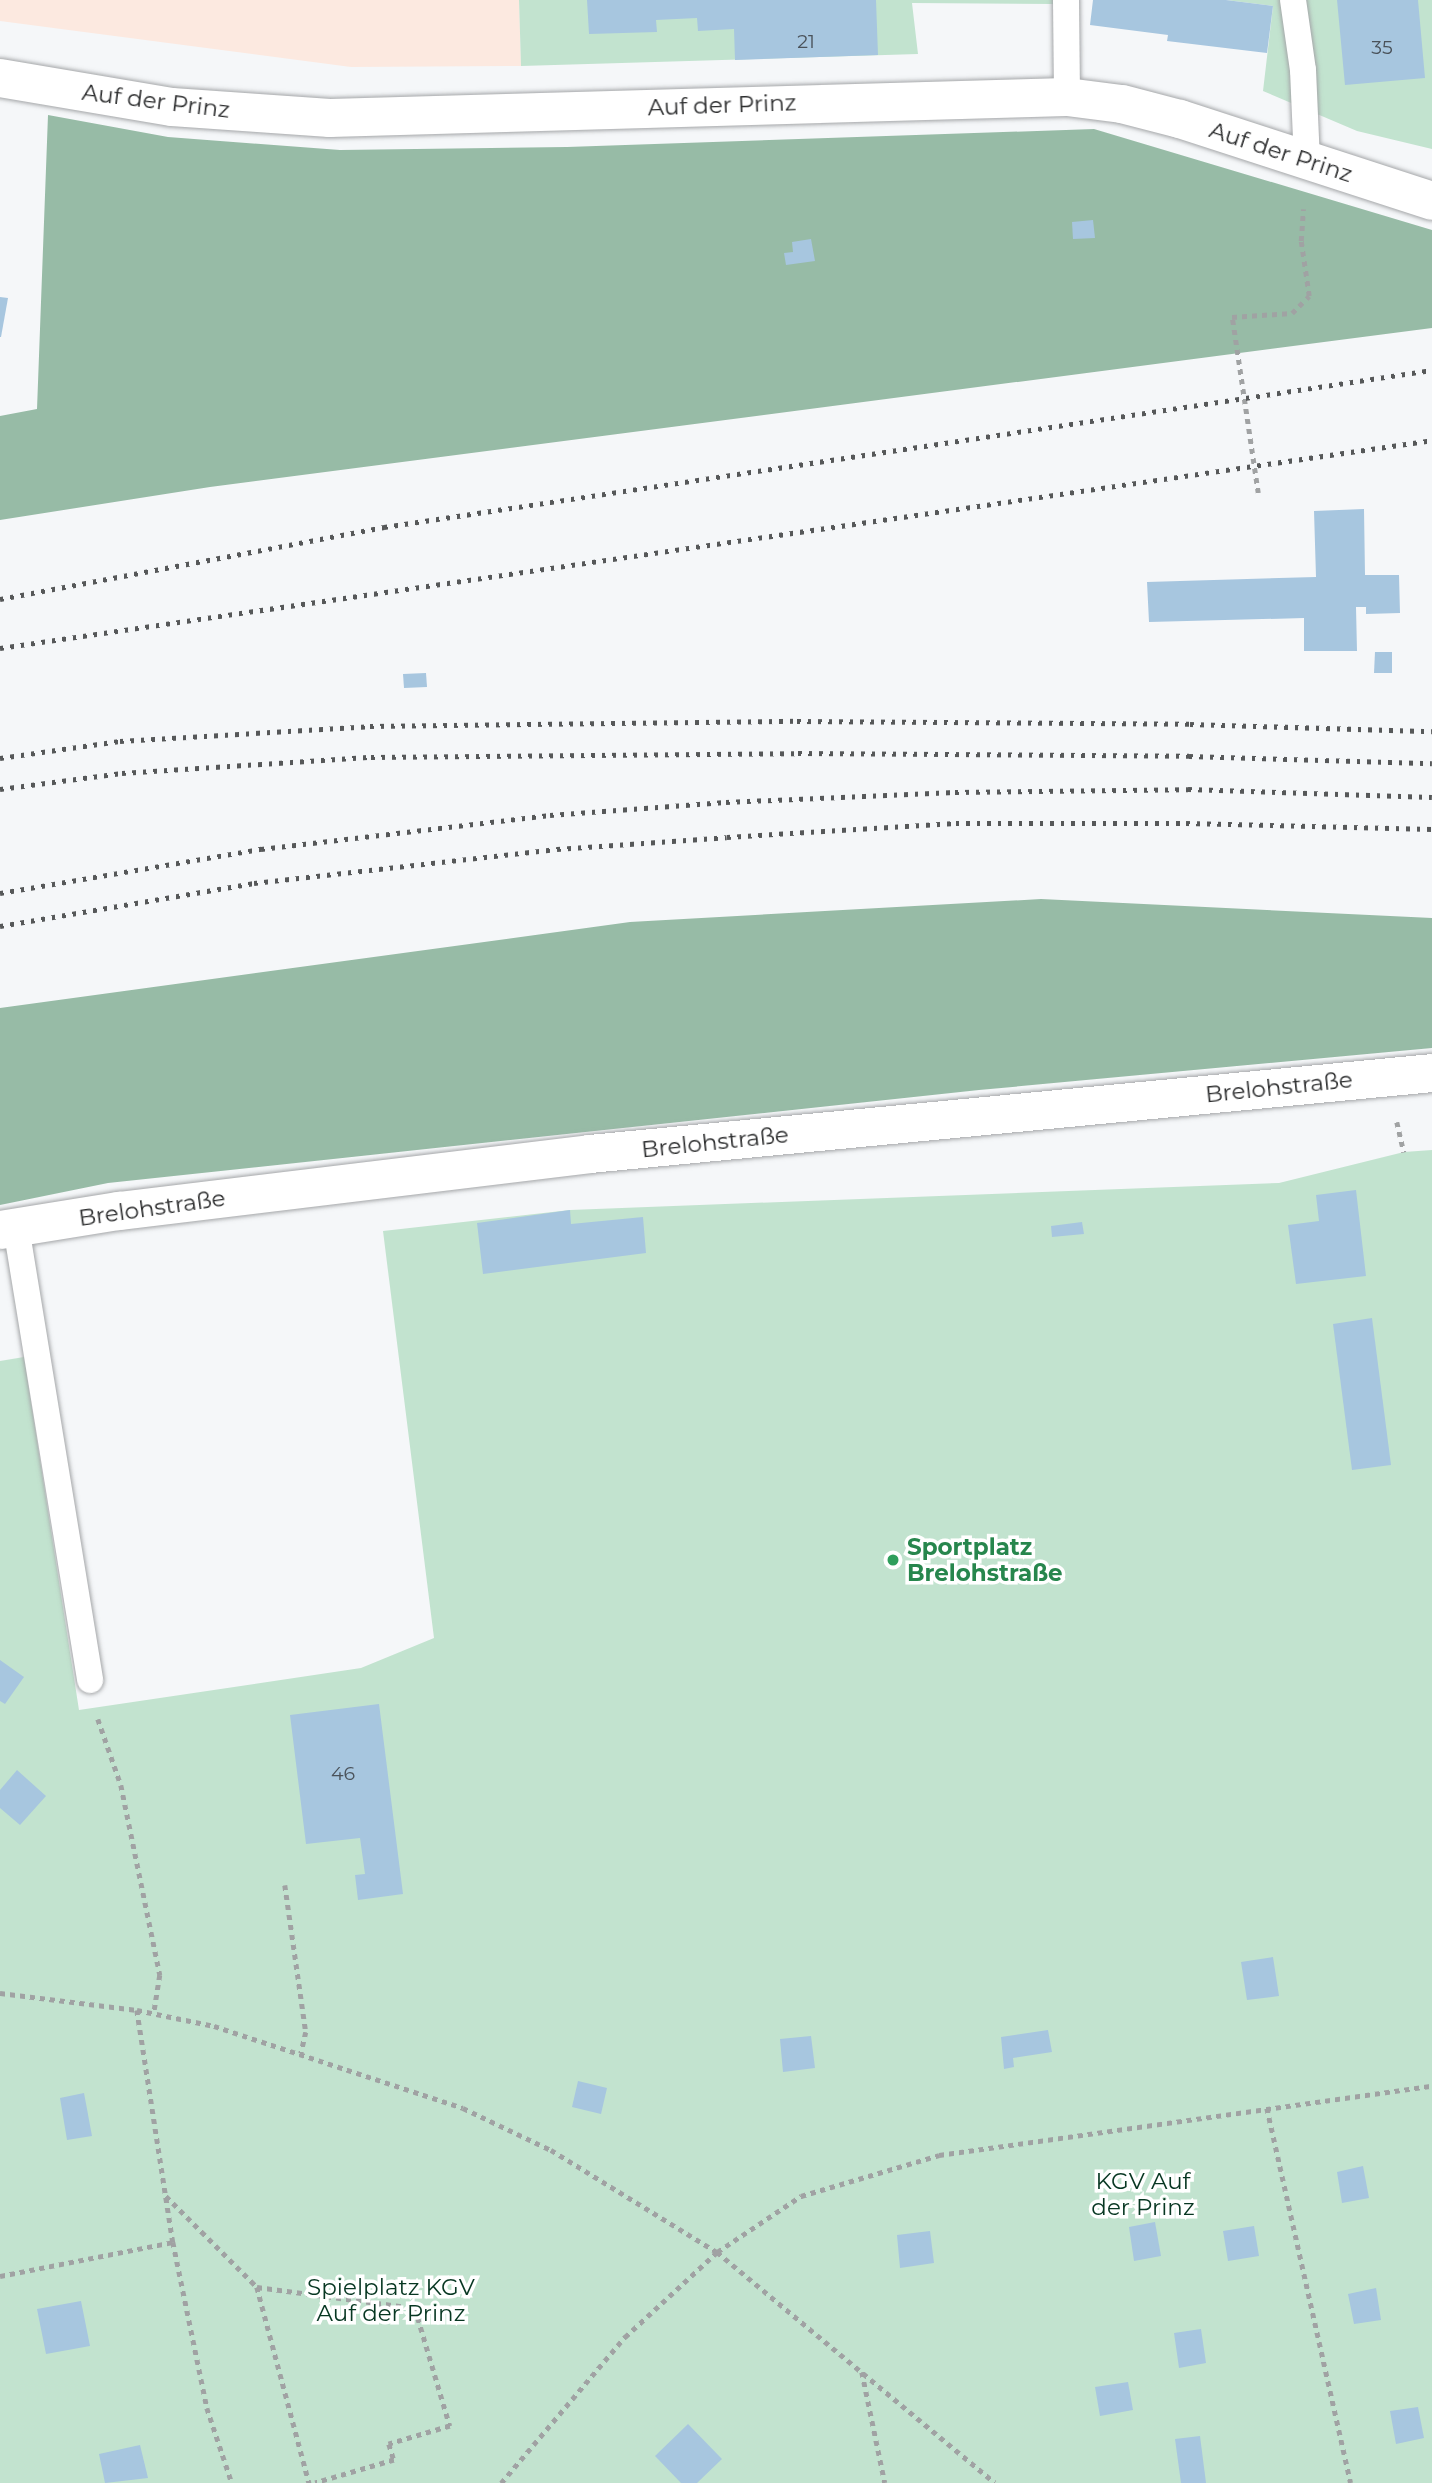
<!DOCTYPE html>
<meta charset="utf-8">
<style>
body{margin:0}
#map{position:relative;width:1432px;height:2483px;overflow:hidden;background:#f5f7f9;font-family:Montserrat,sans-serif}
div>[style]{position:absolute}
.commercial>*{inset:0;background:#fce9e0}
.green>*{inset:0;background:#c2e3cf}
.forest>*{inset:0;background:#97bba6}
.building>*{inset:0;background:#a7c6df}
.path>*{height:4.5px;margin-top:-2.25px;transform-origin:0;background:repeating-linear-gradient(90deg,#a0a2a3 0 5px,transparent 0 10px)}
.roads{filter:drop-shadow(0 0 2px #a5a7a9) drop-shadow(0 0 2px #a5a7a9)}
.service>*{height:26px;margin:-13px;padding:0 13px;transform-origin:13px;border-radius:13px;background:#fff}
.minor>*{height:38px;margin:-19px;padding:0 19px;transform-origin:19px;border-radius:19px;background:#fff}
.rail>*{height:5px;margin-top:-2.5px;transform-origin:0;background:repeating-linear-gradient(90deg,#565859 0 3.5px,transparent 0 10.5px)}
.dots>*{width:19px;height:19px;translate:-50% -50%;box-sizing:border-box;border:4px solid #fff;border-radius:50%}
span{translate:-50% -50%;white-space:nowrap;text-align:center;line-height:1.15;-webkit-text-stroke:7px #fff;paint-order:stroke}
.number-label{font-size:19px;color:#4a525a}
.number-label span{-webkit-text-stroke-width:0}
.street-label{font-size:23px;color:#2b2c2d}
.leisure-label{font-size:23px;color:#27864d;font-weight:700}
.left{translate:0 -50%;text-align:left}
.park-label{font-size:23px;color:#073722}
</style>
<div id="map">
<div class="commercial">
<i style="clip-path:polygon(0 0,519px 0,521px 66px,351px 67px,0 21px)"></i>
</div>
<div class="green">
<i style="clip-path:polygon(519px 0,1053px 0,1053px 4px,912px 3px,918px 54px,521px 66px)"></i>
<i style="clip-path:polygon(1226px 0,1432px 0,1432px 149px,1357px 131px,1263px 91px,1273px 6px)"></i>
<i style="clip-path:polygon(1432px 1150px,1432px 2483px,0 2483px,0 1361px,24px 1357px,79px 1710px,361px 1668px,434px 1638px,383px 1231px,570px 1210px,1279px 1183px,1404px 1152px)"></i>
</div>
<div class="forest">
<i style="clip-path:polygon(48px 115px,168px 137px,340px 150px,567px 147px,1094px 129px,1432px 230px,1432px 328px,210px 487px,0 520px,0 416px,37px 409px)"></i>
<i style="clip-path:polygon(1041px 899px,1432px 918px,1432px 1048px,979px 1090px,108px 1183px,0 1205px,0 1008px,630px 922px)"></i>
</div>
<div class="building">
<i style="clip-path:polygon(587px 0,876px 0,878px 55px,735px 60px,734px 29px,698px 31px,697px 18px,656px 20px,657px 32px,589px 34px)"></i>
<i style="clip-path:polygon(1093px 0,1226px 0,1273px 6px,1267px 53px,1167px 41px,1168px 35px,1090px 25px)"></i>
<i style="clip-path:polygon(1337px 0,1418px 0,1425px 78px,1345px 85px)"></i>
<i style="clip-path:polygon(1093px 220px,1095px 238px,1073px 239px,1072px 222px)"></i>
<i style="clip-path:polygon(811px 239px,815px 261px,786px 265px,784px 253px,793px 252px,792px 242px)"></i>
<i style="clip-path:polygon(0 297px,8px 298px,1px 337px,0 337px)"></i>
<i style="clip-path:polygon(1364px 509px,1365px 575px,1399px 575px,1400px 613px,1366px 614px,1366px 607px,1356px 607px,1357px 651px,1304px 651px,1304px 618px,1149px 622px,1147px 582px,1316px 577px,1314px 511px)"></i>
<i style="clip-path:polygon(1375px 652px,1392px 652px,1392px 673px,1374px 673px)"></i>
<i style="clip-path:polygon(426px 673px,427px 687px,404px 688px,403px 674px)"></i>
<i style="clip-path:polygon(1356px 1190px,1366px 1276px,1296px 1284px,1288px 1225px,1319px 1221px,1316px 1195px)"></i>
<i style="clip-path:polygon(570px 1210px,571px 1224px,643px 1217px,646px 1253px,483px 1274px,477px 1223px)"></i>
<i style="clip-path:polygon(1082px 1222px,1084px 1234px,1052px 1237px,1051px 1226px)"></i>
<i style="clip-path:polygon(1372px 1318px,1391px 1465px,1352px 1470px,1333px 1324px)"></i>
<i style="clip-path:polygon(0 1660px,24px 1677px,5px 1704px,0 1701px)"></i>
<i style="clip-path:polygon(379px 1704px,403px 1894px,358px 1900px,355px 1875px,365px 1874px,360px 1838px,306px 1844px,290px 1715px)"></i>
<i style="clip-path:polygon(17px 1770px,46px 1796px,20px 1825px,0 1808px,0 1790px)"></i>
<i style="clip-path:polygon(1273px 1957px,1279px 1996px,1247px 2000px,1241px 1962px)"></i>
<i style="clip-path:polygon(1048px 2030px,1052px 2052px,1013px 2058px,1014px 2067px,1004px 2069px,1001px 2037px)"></i>
<i style="clip-path:polygon(811px 2036px,815px 2068px,783px 2072px,780px 2039px)"></i>
<i style="clip-path:polygon(578px 2081px,607px 2088px,601px 2114px,572px 2107px)"></i>
<i style="clip-path:polygon(84px 2093px,92px 2136px,67px 2140px,60px 2098px)"></i>
<i style="clip-path:polygon(1363px 2166px,1369px 2198px,1342px 2203px,1337px 2172px)"></i>
<i style="clip-path:polygon(1155px 2222px,1161px 2256px,1134px 2261px,1129px 2227px)"></i>
<i style="clip-path:polygon(1254px 2226px,1259px 2256px,1228px 2261px,1223px 2231px)"></i>
<i style="clip-path:polygon(930px 2231px,934px 2263px,900px 2268px,897px 2235px)"></i>
<i style="clip-path:polygon(1376px 2288px,1381px 2320px,1354px 2324px,1348px 2294px)"></i>
<i style="clip-path:polygon(81px 2301px,90px 2346px,46px 2354px,37px 2309px)"></i>
<i style="clip-path:polygon(1201px 2329px,1206px 2363px,1179px 2368px,1174px 2333px)"></i>
<i style="clip-path:polygon(1128px 2382px,1133px 2410px,1100px 2416px,1095px 2387px)"></i>
<i style="clip-path:polygon(1418px 2407px,1424px 2438px,1396px 2444px,1390px 2411px)"></i>
<i style="clip-path:polygon(688px 2424px,722px 2459px,697px 2483px,681px 2483px,655px 2456px)"></i>
<i style="clip-path:polygon(1200px 2436px,1206px 2483px,1181px 2483px,1175px 2439px)"></i>
<i style="clip-path:polygon(140px 2445px,148px 2478px,105px 2483px,99px 2454px)"></i>
</div>
<div class="path">
<i style="left:1258px;top:493px;width:178px;rotate:-98.4deg"></i>
<i style="left:1232px;top:317px;width:60px;rotate:-3.8deg"></i>
<i style="left:1292px;top:313px;width:24px;rotate:-45deg"></i>
<i style="left:1309px;top:296px;width:56px;rotate:-98.3deg"></i>
<i style="left:1301px;top:241px;width:32px;rotate:-86deg"></i>
<i style="left:1397px;top:1122px;width:31px;rotate:77deg"></i>
<i style="left:98px;top:1719px;width:70px;rotate:70.8deg"></i>
<i style="left:121px;top:1785px;width:194px;rotate:78.4deg"></i>
<i style="left:160px;top:1975px;width:39px;rotate:99deg"></i>
<i style="left:285px;top:1885px;width:148px;rotate:81.9deg"></i>
<i style="left:306px;top:2032px;width:22px;rotate:103deg"></i>
<i style="left:0;top:1993px;width:138px;rotate:7.1deg"></i>
<i style="left:137px;top:2010px;width:79px;rotate:11.7deg"></i>
<i style="left:214px;top:2026px;width:262px;rotate:18.2deg"></i>
<i style="left:463px;top:2108px;width:98px;rotate:25.5deg"></i>
<i style="left:551px;top:2150px;width:195px;rotate:31.6deg"></i>
<i style="left:717px;top:2252px;width:361px;rotate:39.7deg"></i>
<i style="left:137px;top:2010px;width:235px;rotate:81.2deg"></i>
<i style="left:173px;top:2242px;width:169px;rotate:78.4deg"></i>
<i style="left:207px;top:2408px;width:79px;rotate:71.6deg"></i>
<i style="left:1267px;top:2108px;width:384px;rotate:77.4deg"></i>
<i style="left:166px;top:2196px;width:129px;rotate:45deg"></i>
<i style="left:257px;top:2287px;width:203px;rotate:75.1deg"></i>
<i style="left:0;top:2276px;width:176px;rotate:-11.1deg"></i>
<i style="left:257px;top:2287px;width:159px;rotate:7.6deg"></i>
<i style="left:415px;top:2308px;width:123px;rotate:73.5deg"></i>
<i style="left:450px;top:2426px;width:64px;rotate:163.6deg"></i>
<i style="left:389px;top:2444px;width:17px;rotate:73deg"></i>
<i style="left:394px;top:2460px;width:82px;rotate:163.8deg"></i>
<i style="left:862px;top:2372px;width:113px;rotate:78.3deg"></i>
<i style="left:501px;top:2483px;width:192px;rotate:-49.7deg"></i>
<i style="left:625px;top:2337px;width:125px;rotate:-42.7deg"></i>
<i style="left:717px;top:2252px;width:101px;rotate:-33.7deg"></i>
<i style="left:801px;top:2196px;width:144px;rotate:-16.5deg"></i>
<i style="left:939px;top:2155px;width:498px;rotate:-8deg"></i>
</div>
<div class="roads">
<div class="service">
<i style="left:1066px;top:0;width:97px;rotate:89.4deg"></i>
<i style="left:1293px;top:0;width:71px;rotate:81.9deg"></i>
<i style="left:1303px;top:70px;width:91px;rotate:87.5deg"></i>
<i style="left:16px;top:1227px;width:459px;rotate:80.7deg"></i>
</div>
<div class="minor">
<i style="left:0;top:78px;width:174px;rotate:9.6deg"></i>
<i style="left:172px;top:107px;width:158px;rotate:4deg"></i>
<i style="left:330px;top:118px;width:737px;rotate:-1.63deg"></i>
<i style="left:1067px;top:97px;width:55px;rotate:7.3deg"></i>
<i style="left:1122px;top:104px;width:60px;rotate:14.5deg"></i>
<i style="left:1180px;top:119px;width:265px;rotate:18deg"></i>
<i style="left:0;top:1230px;width:121px;rotate:-9.1deg"></i>
<i style="left:119px;top:1211px;width:474px;rotate:-6.9deg"></i>
<i style="left:590px;top:1154px;width:846px;rotate:-5.49deg"></i>
</div>
</div>
<div class="rail">
<i style="left:0;top:599px;width:391px;rotate:-10.6deg"></i>
<i style="left:384px;top:527px;width:1060px;rotate:-8.52deg"></i>
<i style="left:0;top:648px;width:1447px;rotate:-8.26deg"></i>
<i style="left:0;top:758px;width:121px;rotate:-8.1deg"></i>
<i style="left:120px;top:741px;width:250px;rotate:-3.4deg"></i>
<i style="left:370px;top:726px;width:427px;rotate:-0.7deg"></i>
<i style="left:797px;top:721px;width:393px;rotate:0.4deg"></i>
<i style="left:1190px;top:724px;width:242px;rotate:1.7deg"></i>
<i style="left:0;top:789px;width:123px;rotate:-7.5deg"></i>
<i style="left:122px;top:773px;width:250px;rotate:-3.7deg"></i>
<i style="left:371px;top:757px;width:427px;rotate:-0.5deg"></i>
<i style="left:798px;top:753px;width:391px;rotate:0.4deg"></i>
<i style="left:1189px;top:756px;width:243px;rotate:1.7deg"></i>
<i style="left:0;top:893px;width:265px;rotate:-9.6deg"></i>
<i style="left:261px;top:849px;width:291px;rotate:-6.7deg"></i>
<i style="left:550px;top:815px;width:176px;rotate:-4.2deg"></i>
<i style="left:726px;top:802px;width:229px;rotate:-2.5deg"></i>
<i style="left:955px;top:792px;width:233px;rotate:-0.7deg"></i>
<i style="left:1188px;top:789px;width:244px;rotate:1.9deg"></i>
<i style="left:0;top:926px;width:258px;rotate:-9.6deg"></i>
<i style="left:254px;top:883px;width:305px;rotate:-6.4deg"></i>
<i style="left:557px;top:849px;width:170px;rotate:-4deg"></i>
<i style="left:727px;top:837px;width:229px;rotate:-3.5deg"></i>
<i style="left:956px;top:823px;width:230px"></i>
<i style="left:1186px;top:823px;width:246px;rotate:1.4deg"></i>
</div>
<div class="dots">
<i style="left:893px;top:1560px;background:#2e9e5b"></i>
</div>
<div class="number-label">
<span style="left:806px;top:42px">21</span>
<span style="left:1382px;top:48px">35</span>
<span style="left:343px;top:1774px">46</span>
</div>
<div class="street-label">
<span style="left:156px;top:101px;rotate:7deg">Auf der Prinz</span>
<span style="left:722px;top:105px;rotate:-2deg">Auf der Prinz</span>
<span style="left:1281px;top:152px;rotate:18deg">Auf der Prinz</span>
<span style="left:1279px;top:1087px;rotate:-6deg">Brelohstraße</span>
<span style="left:715px;top:1142px;rotate:-6deg">Brelohstraße</span>
<span style="left:152px;top:1208px;rotate:-8deg">Brelohstraße</span>
</div>
<div class="leisure-label">
<span class="left" style="left:907px;top:1560px">Sportplatz<br>Brelohstraße</span>
</div>
<div class="park-label">
<span style="left:1143px;top:2194px">KGV Auf<br>der Prinz</span>
<span style="left:391px;top:2300px">Spielplatz KGV<br>Auf der Prinz</span>
</div>
</div>
